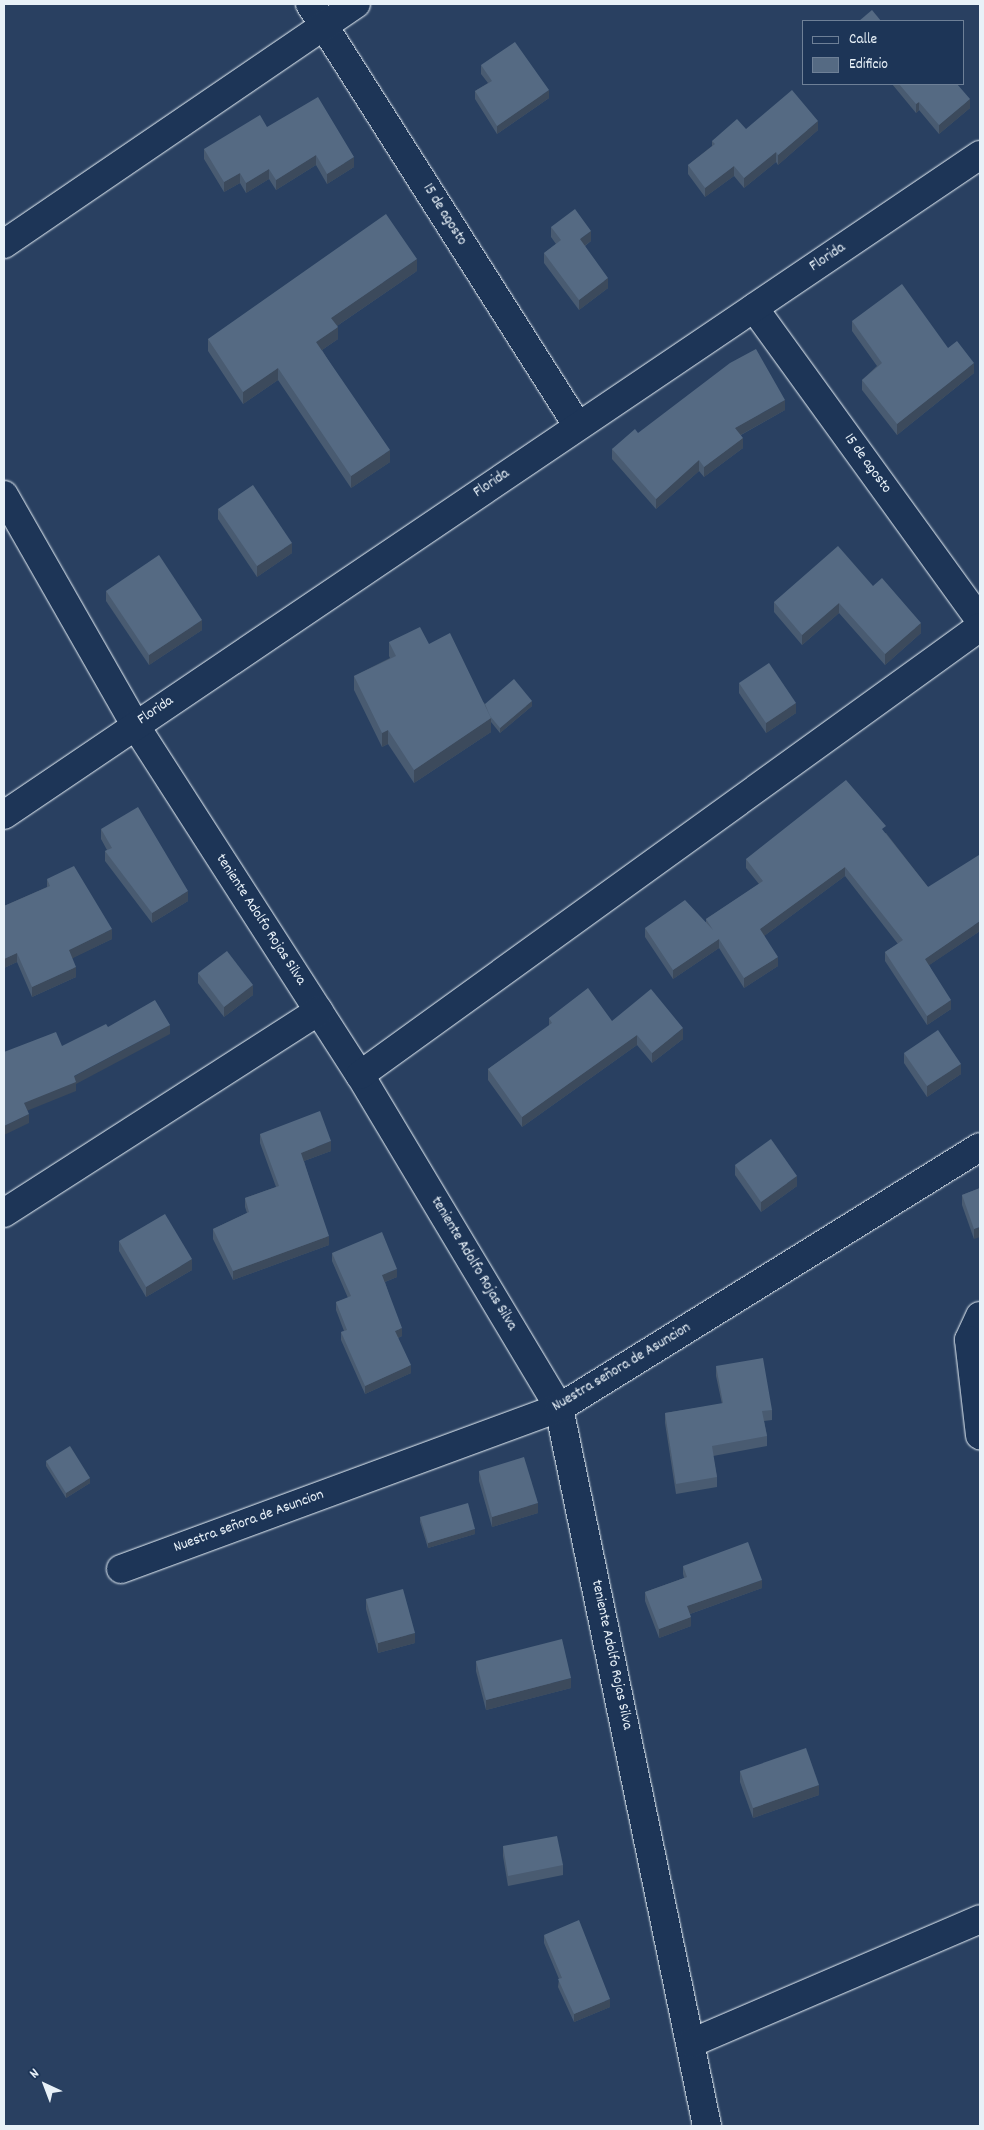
<!DOCTYPE html>
<meta charset="utf-8">
<style>
body{margin:0}
#map{position:relative;width:984px;height:2130px;overflow:hidden;background:#294061;font-family:Dekko,sans-serif}
div>[style]{position:absolute}
.roads{filter:drop-shadow(0 0 1px #e8f1f8) drop-shadow(0 0 1px #e8f1f8)}
.minor>*{height:28px;margin:-14px;padding:0 14px;transform-origin:14px;border-radius:14px;background:#1d3557}
.wall>*{inset:0;background:#495b71}
.shaded-wall>*{inset:0;background:#3c4a5c}
.building>*{inset:0;background:#556a83}
span{translate:-50% -50%;white-space:nowrap;text-align:center;line-height:1.15;-webkit-text-stroke:4px #1d3557;paint-order:stroke}
.street-label{font-size:15px;color:#e8f1f8}
.frame{position:absolute;inset:0;border:5px solid #e8f1f8;pointer-events:none}
.legend{position:absolute;left:802px;top:20px;width:162px;height:65px;box-sizing:border-box;background:#1d3557;border:1px solid #6e8097;margin:0;padding:6px 9px;list-style:none;font-size:15px;color:#e8f1f8}
.legend li{display:flex;align-items:center;gap:10px;height:25px}
.legend b{width:25px;border:1px solid #6e8097}
.north{position:absolute;left:20px;top:2060px;width:50px;height:50px;-webkit-text-stroke:4px #1d3557;paint-order:stroke;rotate:317deg;font-size:14px;font-weight:700;line-height:20px;text-align:center;color:#e8f1f8}
.north::after{content:'';display:block;margin:auto;width:18px;height:22px;background:#e8f1f8;clip-path:polygon(50% 0,100% 100%,50% 72%,0 100%)}
</style>
<div id="map">
<div class="roads">
<div class="minor">
<i style="left:310px;top:4px;width:500px;rotate:57.6deg"></i>
<i style="left:4px;top:244px;width:426px;rotate:-34.3deg"></i>
<i style="left:754px;top:308px;width:385px;rotate:54.1deg"></i>
<i style="left:4px;top:495px;width:265px;rotate:60.3deg"></i>
<i style="left:135px;top:725px;width:416px;rotate:57.3deg"></i>
<i style="left:360px;top:1075px;width:388px;rotate:59.1deg"></i>
<i style="left:559px;top:1408px;width:733px;rotate:78.35deg"></i>
<i style="left:4px;top:815px;width:1178px;rotate:-34.07deg"></i>
<i style="left:360px;top:1075px;width:765px;rotate:-35.85deg"></i>
<i style="left:4px;top:1213px;width:374px;rotate:-32.7deg"></i>
<i style="left:980px;top:1316px;width:26px;rotate:115deg"></i>
<i style="left:969px;top:1340px;width:96px;rotate:83.4deg"></i>
<i style="left:121px;top:1569px;width:467px;rotate:-20.2deg"></i>
<i style="left:559px;top:1408px;width:495px;rotate:-31.8deg"></i>
<i style="left:691px;top:2043px;width:314px;rotate:-23.2deg"></i>
</div>
</div>
<div class="wall">
<i style="clip-path:polygon(481px 65px,549px 98px,497px 134px,475px 99px,475px 91px,488px 83px,481px 74px)"></i>
<i style="clip-path:polygon(892px 84px,957px 84px,970px 108px,939px 134px,919px 110px,916px 113px)"></i>
<i style="clip-path:polygon(267px 127px,354px 167px,327px 184px,316px 165px,276px 190px,269px 179px,246px 193px,240px 183px,224px 192px,204px 159px,204px 149px)"></i>
<i style="clip-path:polygon(746px 129px,818px 130px,778px 165px,776px 162px,744px 188px,734px 176px,705px 197px,688px 174px,688px 165px,712px 146px,712px 141px)"></i>
<i style="clip-path:polygon(551px 227px,591px 241px,585px 246px,608px 288px,579px 310px,544px 263px,544px 253px,556px 244px,551px 237px)"></i>
<i style="clip-path:polygon(417px 271px,337px 326px,338px 339px,322px 350px,390px 462px,351px 488px,278px 380px,243px 404px,208px 351px,208px 339px)"></i>
<i style="clip-path:polygon(852px 321px,948px 348px,974px 373px,897px 435px,862px 390px,862px 380px,877px 366px,852px 331px)"></i>
<i style="clip-path:polygon(785px 410px,741px 435px,743px 448px,704px 477px,699px 471px,656px 509px,612px 459px,612px 449px,638px 433px)"></i>
<i style="clip-path:polygon(218px 509px,292px 553px,257px 577px,218px 519px)"></i>
<i style="clip-path:polygon(873px 586px,921px 633px,885px 665px,839px 613px,802px 645px,774px 612px,774px 602px)"></i>
<i style="clip-path:polygon(106px 591px,202px 630px,149px 665px,106px 601px)"></i>
<i style="clip-path:polygon(389px 642px,429px 644px,485px 704px,532px 706px,500px 733px,491px 722px,491px 732px,414px 783px,388px 744px,382px 747px,354px 690px,354px 676px,390px 658px,389px 656px)"></i>
<i style="clip-path:polygon(739px 683px,796px 713px,766px 733px,739px 693px)"></i>
<i style="clip-path:polygon(101px 829px,188px 901px,152px 923px,105px 861px,105px 851px,107px 850px,101px 839px)"></i>
<i style="clip-path:polygon(886px 833px,928px 887px,980px 931px,929px 965px,951px 1009px,927px 1025px,885px 961px,885px 952px,898px 944px,845px 876px,764px 936px,778px 966px,744px 988px,719px 948px,673px 979px,645px 937px,645px 928px,706px 922px,706px 919px,759px 884px,746px 868px,746px 859px)"></i>
<i style="clip-path:polygon(47px 879px,112px 939px,72px 958px,76px 977px,32px 997px,17px 962px,4px 968px,4px 906px,47px 887px)"></i>
<i style="clip-path:polygon(198px 973px,253px 995px,224px 1017px,198px 983px)"></i>
<i style="clip-path:polygon(549px 1018px,612px 1021px,683px 1039px,652px 1063px,637px 1045px,522px 1127px,488px 1080px,488px 1069px,549px 1026px)"></i>
<i style="clip-path:polygon(904px 1053px,961px 1074px,927px 1097px,904px 1063px)"></i>
<i style="clip-path:polygon(260px 1134px,331px 1151px,304px 1161px,329px 1245px,233px 1280px,213px 1239px,213px 1229px,247px 1213px,245px 1207px,245px 1198px,276px 1187px,260px 1143px)"></i>
<i style="clip-path:polygon(735px 1165px,797px 1186px,761px 1212px,735px 1175px)"></i>
<i style="clip-path:polygon(980px 1188px,974px 1239px,962px 1205px,962px 1195px)"></i>
<i style="clip-path:polygon(119px 1241px,192px 1270px,146px 1297px,119px 1251px)"></i>
<i style="clip-path:polygon(332px 1253px,397px 1277px,385px 1282px,402px 1336px,398px 1338px,411px 1373px,365px 1394px,341px 1340px,341px 1332px,344px 1331px,336px 1310px,336px 1302px,348px 1298px,332px 1261px)"></i>
<i style="clip-path:polygon(716px 1366px,772px 1410px,772px 1420px,764px 1421px,767px 1436px,767px 1446px,713px 1456px,717px 1477px,717px 1487px,676px 1494px,665px 1423px,665px 1413px,722px 1404px,716px 1376px)"></i>
<i style="clip-path:polygon(46px 1461px,90px 1483px,66px 1498px,46px 1466px)"></i>
<i style="clip-path:polygon(479px 1471px,538px 1513px,492px 1527px,479px 1481px)"></i>
<i style="clip-path:polygon(420px 1517px,475px 1534px,428px 1548px,420px 1522px)"></i>
<i style="clip-path:polygon(683px 1566px,762px 1588px,690px 1614px,691px 1626px,659px 1638px,645px 1601px,645px 1592px,684px 1578px,683px 1574px)"></i>
<i style="clip-path:polygon(366px 1599px,415px 1643px,378px 1653px,366px 1609px)"></i>
<i style="clip-path:polygon(476px 1661px,571px 1688px,486px 1710px,476px 1671px)"></i>
<i style="clip-path:polygon(740px 1771px,819px 1795px,753px 1818px,740px 1782px)"></i>
<i style="clip-path:polygon(503px 1846px,563px 1865px,563px 1875px,508px 1886px,503px 1856px)"></i>
<i style="clip-path:polygon(544px 1935px,610px 2007px,574px 2022px,558px 1987px,559px 1979px,544px 1943px)"></i>
</div>
<div class="shaded-wall">
<i style="clip-path:polygon(549px 90px,549px 98px,497px 134px,497px 126px)"></i>
<i style="clip-path:polygon(970px 99px,970px 108px,939px 134px,939px 125px)"></i>
<i style="clip-path:polygon(919px 102px,919px 110px,916px 113px,916px 104px)"></i>
<i style="clip-path:polygon(818px 121px,818px 130px,778px 165px,778px 155px)"></i>
<i style="clip-path:polygon(776px 152px,776px 162px,744px 188px,744px 178px)"></i>
<i style="clip-path:polygon(316px 155px,316px 165px,276px 190px,276px 180px)"></i>
<i style="clip-path:polygon(354px 157px,354px 167px,327px 184px,327px 174px)"></i>
<i style="clip-path:polygon(734px 166px,734px 176px,705px 197px,705px 188px)"></i>
<i style="clip-path:polygon(269px 169px,269px 179px,246px 193px,246px 183px)"></i>
<i style="clip-path:polygon(240px 173px,240px 183px,224px 192px,224px 182px)"></i>
<i style="clip-path:polygon(591px 231px,591px 241px,580px 249px,580px 239px)"></i>
<i style="clip-path:polygon(417px 259px,417px 271px,331px 330px,331px 318px)"></i>
<i style="clip-path:polygon(608px 278px,608px 288px,579px 310px,579px 300px)"></i>
<i style="clip-path:polygon(338px 327px,338px 339px,316px 354px,316px 342px)"></i>
<i style="clip-path:polygon(974px 363px,974px 373px,897px 435px,897px 424px)"></i>
<i style="clip-path:polygon(278px 368px,278px 380px,243px 404px,243px 392px)"></i>
<i style="clip-path:polygon(785px 400px,785px 410px,735px 438px,735px 428px)"></i>
<i style="clip-path:polygon(743px 438px,743px 448px,704px 477px,704px 467px)"></i>
<i style="clip-path:polygon(390px 450px,390px 462px,351px 488px,351px 476px)"></i>
<i style="clip-path:polygon(699px 460px,699px 471px,656px 509px,656px 499px)"></i>
<i style="clip-path:polygon(292px 543px,292px 553px,257px 577px,257px 566px)"></i>
<i style="clip-path:polygon(839px 603px,839px 613px,802px 645px,802px 635px)"></i>
<i style="clip-path:polygon(202px 620px,202px 630px,149px 665px,149px 655px)"></i>
<i style="clip-path:polygon(921px 623px,921px 633px,885px 665px,885px 654px)"></i>
<i style="clip-path:polygon(532px 701px,532px 706px,500px 733px,500px 728px)"></i>
<i style="clip-path:polygon(796px 703px,796px 713px,766px 733px,766px 723px)"></i>
<i style="clip-path:polygon(491px 718px,491px 732px,414px 783px,414px 770px)"></i>
<i style="clip-path:polygon(388px 730px,388px 744px,382px 747px,382px 733px)"></i>
<i style="clip-path:polygon(845px 867px,845px 876px,760px 939px,760px 929px)"></i>
<i style="clip-path:polygon(188px 891px,188px 901px,152px 923px,152px 913px)"></i>
<i style="clip-path:polygon(980px 921px,980px 931px,925px 968px,925px 959px)"></i>
<i style="clip-path:polygon(112px 929px,112px 939px,69px 960px,69px 950px)"></i>
<i style="clip-path:polygon(719px 939px,719px 948px,673px 979px,673px 970px)"></i>
<i style="clip-path:polygon(17px 953px,17px 962px,4px 968px,4px 959px)"></i>
<i style="clip-path:polygon(778px 957px,778px 966px,744px 988px,744px 978px)"></i>
<i style="clip-path:polygon(76px 967px,76px 977px,32px 997px,32px 987px)"></i>
<i style="clip-path:polygon(253px 985px,253px 995px,224px 1017px,224px 1007px)"></i>
<i style="clip-path:polygon(951px 1000px,951px 1009px,927px 1025px,927px 1016px)"></i>
<i style="clip-path:polygon(170px 1025px,170px 1034px,76px 1084px,76px 1091px,24px 1112px,24px 1103px)"></i>
<i style="clip-path:polygon(683px 1028px,683px 1039px,652px 1063px,652px 1053px)"></i>
<i style="clip-path:polygon(637px 1035px,637px 1045px,522px 1127px,522px 1117px)"></i>
<i style="clip-path:polygon(961px 1064px,961px 1074px,927px 1097px,927px 1086px)"></i>
<i style="clip-path:polygon(29px 1114px,29px 1123px,4px 1135px,4px 1126px)"></i>
<i style="clip-path:polygon(331px 1141px,331px 1151px,301px 1162px,301px 1153px)"></i>
<i style="clip-path:polygon(797px 1176px,797px 1186px,761px 1212px,761px 1202px)"></i>
<i style="clip-path:polygon(980px 1227px,980px 1237px,974px 1239px,974px 1229px)"></i>
<i style="clip-path:polygon(329px 1236px,329px 1245px,233px 1280px,233px 1271px)"></i>
<i style="clip-path:polygon(192px 1259px,192px 1270px,146px 1297px,146px 1287px)"></i>
<i style="clip-path:polygon(397px 1269px,397px 1277px,382px 1283px,382px 1275px)"></i>
<i style="clip-path:polygon(402px 1328px,402px 1336px,395px 1339px,395px 1331px)"></i>
<i style="clip-path:polygon(411px 1365px,411px 1373px,365px 1394px,365px 1386px)"></i>
<i style="clip-path:polygon(90px 1478px,90px 1483px,66px 1498px,66px 1493px)"></i>
<i style="clip-path:polygon(538px 1503px,538px 1513px,492px 1527px,492px 1517px)"></i>
<i style="clip-path:polygon(475px 1529px,475px 1534px,428px 1548px,428px 1543px)"></i>
<i style="clip-path:polygon(762px 1580px,762px 1588px,687px 1615px,687px 1606px)"></i>
<i style="clip-path:polygon(691px 1617px,691px 1626px,659px 1638px,659px 1629px)"></i>
<i style="clip-path:polygon(415px 1633px,415px 1643px,378px 1653px,378px 1643px)"></i>
<i style="clip-path:polygon(571px 1678px,571px 1688px,486px 1710px,486px 1700px)"></i>
<i style="clip-path:polygon(819px 1785px,819px 1795px,753px 1818px,753px 1808px)"></i>
<i style="clip-path:polygon(610px 1999px,610px 2007px,574px 2022px,574px 2014px)"></i>
</div>
<div class="building">
<i style="clip-path:polygon(872px 10px,881px 21px,859px 21px)"></i>
<i style="clip-path:polygon(515px 42px,549px 90px,497px 126px,475px 91px,492px 81px,481px 65px)"></i>
<i style="clip-path:polygon(899px 84px,957px 84px,970px 99px,939px 125px,919px 102px,916px 104px)"></i>
<i style="clip-path:polygon(792px 90px,818px 121px,778px 155px,776px 152px,744px 178px,734px 166px,705px 188px,688px 165px,715px 144px,712px 141px,737px 119px,746px 129px)"></i>
<i style="clip-path:polygon(318px 97px,354px 157px,327px 174px,316px 155px,276px 180px,269px 169px,246px 183px,240px 173px,224px 182px,204px 149px,260px 115px,267px 127px)"></i>
<i style="clip-path:polygon(575px 209px,591px 231px,580px 239px,608px 278px,579px 300px,544px 253px,561px 240px,551px 227px)"></i>
<i style="clip-path:polygon(386px 214px,417px 259px,331px 318px,338px 327px,316px 342px,390px 450px,351px 476px,278px 368px,243px 392px,208px 339px)"></i>
<i style="clip-path:polygon(902px 284px,948px 348px,957px 341px,974px 363px,897px 424px,862px 380px,882px 363px,852px 321px)"></i>
<i style="clip-path:polygon(756px 349px,785px 400px,735px 428px,743px 438px,704px 467px,699px 460px,656px 499px,612px 449px,635px 429px,638px 433px,730px 363px)"></i>
<i style="clip-path:polygon(253px 485px,292px 543px,257px 566px,218px 509px)"></i>
<i style="clip-path:polygon(838px 546px,873px 586px,882px 578px,921px 623px,885px 654px,839px 603px,802px 635px,774px 602px)"></i>
<i style="clip-path:polygon(159px 555px,202px 620px,149px 655px,106px 591px)"></i>
<i style="clip-path:polygon(420px 627px,429px 644px,450px 633px,491px 718px,414px 770px,388px 730px,382px 733px,354px 676px,396px 656px,389px 642px)"></i>
<i style="clip-path:polygon(769px 663px,796px 703px,766px 723px,739px 683px)"></i>
<i style="clip-path:polygon(514px 679px,532px 701px,500px 728px,490px 716px,485px 704px)"></i>
<i style="clip-path:polygon(846px 780px,886px 826px,882px 829px,928px 887px,979px 855px,980px 857px,980px 921px,925px 959px,951px 1000px,927px 1016px,885px 952px,903px 940px,845px 867px,760px 929px,778px 957px,744px 978px,719px 939px,673px 970px,645px 928px,685px 900px,713px 930px,706px 919px,763px 881px,746px 859px)"></i>
<i style="clip-path:polygon(138px 807px,188px 891px,152px 913px,105px 851px,112px 848px,101px 829px)"></i>
<i style="clip-path:polygon(74px 866px,112px 929px,69px 950px,76px 967px,32px 987px,17px 953px,4px 959px,4px 906px,50px 886px,47px 879px)"></i>
<i style="clip-path:polygon(227px 951px,253px 985px,224px 1007px,198px 973px)"></i>
<i style="clip-path:polygon(588px 988px,612px 1021px,651px 989px,683px 1028px,652px 1053px,637px 1035px,522px 1117px,488px 1069px,552px 1023px,549px 1018px)"></i>
<i style="clip-path:polygon(155px 1000px,170px 1025px,74px 1076px,76px 1082px,24px 1103px,29px 1114px,4px 1126px,4px 1052px,56px 1032px,62px 1046px,106px 1024px,108px 1027px)"></i>
<i style="clip-path:polygon(938px 1030px,961px 1064px,927px 1086px,904px 1053px)"></i>
<i style="clip-path:polygon(320px 1111px,331px 1141px,301px 1153px,329px 1236px,233px 1271px,213px 1229px,249px 1212px,245px 1198px,279px 1186px,260px 1134px)"></i>
<i style="clip-path:polygon(771px 1139px,797px 1176px,761px 1202px,735px 1165px)"></i>
<i style="clip-path:polygon(980px 1188px,980px 1227px,974px 1229px,962px 1195px)"></i>
<i style="clip-path:polygon(165px 1214px,192px 1259px,146px 1287px,119px 1241px)"></i>
<i style="clip-path:polygon(382px 1232px,397px 1269px,382px 1275px,402px 1328px,395px 1331px,411px 1365px,365px 1386px,341px 1332px,347px 1330px,336px 1302px,351px 1296px,332px 1253px)"></i>
<i style="clip-path:polygon(763px 1358px,772px 1410px,762px 1411px,767px 1436px,712px 1446px,717px 1477px,676px 1484px,665px 1413px,723px 1403px,716px 1366px)"></i>
<i style="clip-path:polygon(70px 1446px,90px 1478px,66px 1493px,46px 1461px)"></i>
<i style="clip-path:polygon(524px 1457px,538px 1503px,492px 1517px,479px 1471px)"></i>
<i style="clip-path:polygon(468px 1503px,475px 1529px,428px 1543px,420px 1517px)"></i>
<i style="clip-path:polygon(748px 1542px,762px 1580px,687px 1606px,691px 1617px,659px 1629px,645px 1592px,687px 1577px,683px 1566px)"></i>
<i style="clip-path:polygon(403px 1589px,415px 1633px,378px 1643px,366px 1599px)"></i>
<i style="clip-path:polygon(562px 1639px,571px 1678px,486px 1700px,476px 1661px)"></i>
<i style="clip-path:polygon(806px 1748px,819px 1785px,753px 1808px,740px 1771px)"></i>
<i style="clip-path:polygon(557px 1836px,563px 1865px,508px 1876px,503px 1846px)"></i>
<i style="clip-path:polygon(579px 1920px,610px 1999px,574px 2014px,558px 1979px,562px 1978px,544px 1935px)"></i>
</div>
<div class="street-label">
<span style="left:444px;top:215px;rotate:58deg">15 de agosto</span>
<span style="left:828px;top:258px;rotate:-34deg">Florida</span>
<span style="left:867px;top:464px;rotate:54deg">15 de agosto</span>
<span style="left:492px;top:484px;rotate:-34deg">Florida</span>
<span style="left:156px;top:711px;rotate:-34deg">Florida</span>
<span style="left:260px;top:920px;rotate:57deg">teniente Adolfo Rojas Silva</span>
<span style="left:473px;top:1264px;rotate:59deg">teniente Adolfo Rojas Silva</span>
<span style="left:622px;top:1368px;rotate:-31deg">Nuestra señora de Asuncion</span>
<span style="left:249px;top:1522px;rotate:-20deg">Nuestra señora de Asuncion</span>
<span style="left:611px;top:1655px;rotate:78deg">teniente Adolfo Rojas Silva</span>
</div>
<div class="frame"></div>
<ul class="legend">
<li><b style="height:6px;background:#1d3557"></b>Calle</li>
<li><b style="height:14px;background:#556a83"></b>Edificio</li>
</ul>
<div class="north">N</div>
</div>
